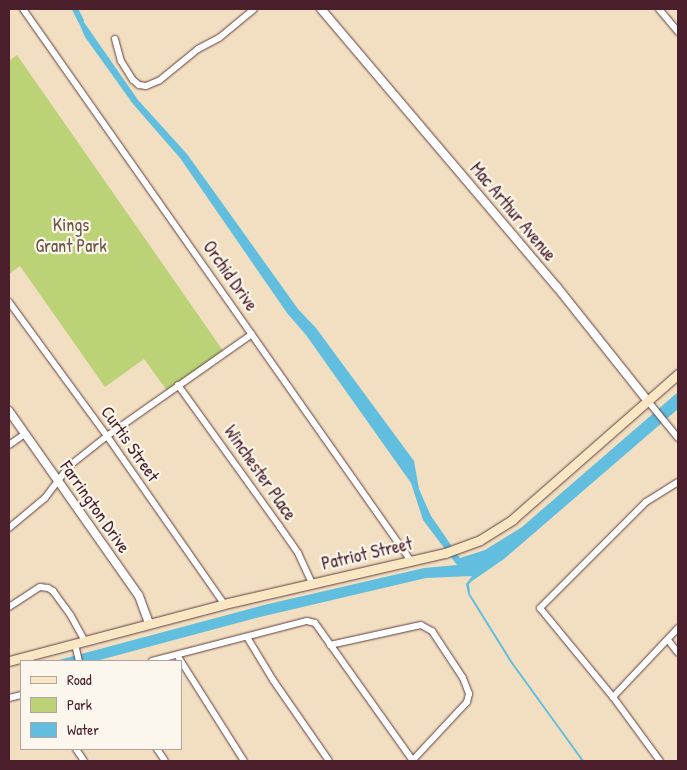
<!DOCTYPE html>
<style>
body{margin:0}
#map{position:relative;width:687px;height:770px;overflow:hidden;background:#f2dfc1;font-family:"Patrick Hand",sans-serif}
div>[style]{position:absolute}
.green>*{inset:0;background:#bbd277}
.water>*{inset:0;background:#61bedf}
.stream>*{height:2px;margin:-1px;padding:0 1px;transform-origin:1px;border-radius:1px;background:#61bedf}
.canal>*{height:6px;margin:-3px;padding:0 3px;transform-origin:3px;border-radius:3px;background:#61bedf}
.roads{filter:drop-shadow(0 0 1px #633c42) drop-shadow(0 0 1px #633c42)}
.minor>*{height:6px;margin:-3px;padding:0 3px;transform-origin:3px;border-radius:3px;background:#fff}
.tertiary>*{height:8px;margin:-4px;padding:0 4px;transform-origin:4px;border-radius:4px;background:#fff}
.secondary>*{height:9px;margin:-4.5px;padding:0 4.5px;transform-origin:4.5px;border-radius:4.5px;background:#f9e7c3}
span{translate:-50% -50%;white-space:nowrap;text-align:center;line-height:1.15;-webkit-text-stroke:4.5px #fbf7ec;paint-order:stroke}
.street-label{font-size:18px;color:#4a1f2b}
.park-label{font-size:18px;color:#6c5542}
.frame{position:absolute;inset:0;border:10px solid #4a1f2b;pointer-events:none}
.legend{position:absolute;left:20px;top:660px;width:162px;height:90px;box-sizing:border-box;background:#fbf7ec;border:1px solid #b4a19f;margin:0;padding:6px 9px;list-style:none;font-size:15px;color:#4a1f2b}
.legend li{display:flex;align-items:center;gap:10px;height:25px}
.legend b{width:25px;border:1px solid #b4a19f}
</style>
<div id="map">
<div class="green">
<i style="clip-path:polygon(17px 55px,224px 352px,168px 392px,144px 359px,105px 387px,20px 266px,9px 274px,9px 70px,10px 60px)"></i>
</div>
<div class="water">
<i style="clip-path:polygon(79px 15px,138px 100px,187px 154px,298px 309px,316px 328px,414px 461px,419px 489px,431px 516px,460px 558px,485px 550px,522px 527px,678px 392px,678px 409px,504px 559px,472px 581px,469px 584px,470px 593px,468px 594px,466px 584px,472px 576px,426px 578px,260px 617px,96px 661px,55px 661px,264px 605px,424px 568px,457px 565px,423px 520px,411px 483px,306px 335px,287px 313px,180px 158px,133px 104px,85px 37px,76px 16px)"></i>
</div>
<div class="stream">
<i style="left:469px;top:594px;width:81px;rotate:58.1deg"></i>
<i style="left:512px;top:663px;width:121px;rotate:54.1deg"></i>
</div>
<div class="canal">
<i style="left:75px;top:9px;width:13px;rotate:63deg"></i>
</div>
<div class="roads">
<div class="minor">
<i style="left:23px;top:9px;width:675px;rotate:54.9deg"></i>
<i style="left:659px;top:9px;width:30px;rotate:50deg"></i>
<i style="left:115px;top:39px;width:23px;rotate:75deg"></i>
<i style="left:121px;top:61px;width:22px;rotate:58deg"></i>
<i style="left:133px;top:80px;width:8px;rotate:40deg"></i>
<i style="left:139px;top:85px;width:7px;rotate:8deg"></i>
<i style="left:146px;top:86px;width:15px;rotate:-23deg"></i>
<i style="left:160px;top:80px;width:49px;rotate:-39.2deg"></i>
<i style="left:198px;top:49px;width:24px;rotate:-28deg"></i>
<i style="left:219px;top:38px;width:45px;rotate:-39.6deg"></i>
<i style="left:9px;top:302px;width:166px;rotate:53.8deg"></i>
<i style="left:107px;top:436px;width:205px;rotate:55.1deg"></i>
<i style="left:178px;top:385px;width:175px;rotate:54.3deg"></i>
<i style="left:280px;top:527px;width:32px;rotate:55deg"></i>
<i style="left:298px;top:553px;width:33px;rotate:65deg"></i>
<i style="left:647px;top:400px;width:49px;rotate:50.8deg"></i>
<i style="left:9px;top:445px;width:19px;rotate:-35deg"></i>
<i style="left:9px;top:528px;width:47px;rotate:-39.8deg"></i>
<i style="left:45px;top:498px;width:39px;rotate:-53deg"></i>
<i style="left:68px;top:467px;width:50px;rotate:-38.5deg"></i>
<i style="left:107px;top:436px;width:177px;rotate:-35.1deg"></i>
<i style="left:9px;top:607px;width:37px;rotate:-33deg"></i>
<i style="left:40px;top:587px;width:8px;rotate:7deg"></i>
<i style="left:48px;top:588px;width:6px;rotate:31deg"></i>
<i style="left:53px;top:591px;width:31px;rotate:54deg"></i>
<i style="left:71px;top:616px;width:29px;rotate:61deg"></i>
<i style="left:247px;top:637px;width:50px;rotate:58.8deg"></i>
<i style="left:273px;top:680px;width:98px;rotate:55.3deg"></i>
<i style="left:668px;top:640px;width:16px;rotate:52deg"></i>
<i style="left:75px;top:644px;width:17px;rotate:77deg"></i>
<i style="left:330px;top:645px;width:93px;rotate:-12.4deg"></i>
<i style="left:421px;top:625px;width:13px;rotate:29deg"></i>
<i style="left:432px;top:631px;width:56px;rotate:56.6deg"></i>
<i style="left:463px;top:678px;width:17px;rotate:69deg"></i>
<i style="left:469px;top:694px;width:8px;rotate:104deg"></i>
<i style="left:467px;top:702px;width:81px;rotate:133deg"></i>
<i style="left:177px;top:655px;width:125px;rotate:57.7deg"></i>
<i style="left:152px;top:661px;width:160px;rotate:-14.5deg"></i>
<i style="left:307px;top:621px;width:8px;rotate:14deg"></i>
<i style="left:315px;top:623px;width:169px;rotate:54.6deg"></i>
<i style="left:613px;top:697px;width:95px;rotate:-46.7deg"></i>
<i style="left:9px;top:698px;width:12px;rotate:-14deg"></i>
<i style="left:76px;top:749px;width:14px;rotate:56deg"></i>
<i style="left:157px;top:749px;width:14px;rotate:56deg"></i>
<i style="left:660px;top:761px;width:79px;rotate:-126.3deg"></i>
<i style="left:613px;top:697px;width:115px;rotate:-129.4deg"></i>
<i style="left:540px;top:608px;width:150px;rotate:-45deg"></i>
<i style="left:646px;top:502px;width:38px;rotate:-32deg"></i>
</div>
<div class="tertiary">
<i style="left:321px;top:9px;width:365px;rotate:49.7deg"></i>
<i style="left:557px;top:287px;width:144px;rotate:51.5deg"></i>
<i style="left:9px;top:411px;width:226px;rotate:54.9deg"></i>
<i style="left:139px;top:596px;width:30px;rotate:70deg"></i>
</div>
<div class="secondary">
<i style="left:9px;top:661px;width:222px;rotate:-14.8deg"></i>
<i style="left:224px;top:604px;width:227px;rotate:-13deg"></i>
<i style="left:445px;top:553px;width:37px;rotate:-20deg"></i>
<i style="left:480px;top:540px;width:39px;rotate:-32deg"></i>
<i style="left:513px;top:519px;width:220px;rotate:-41.3deg"></i>
</div>
</div>
<div class="street-label">
<span style="left:513px;top:212px;rotate:50deg">Mac Arthur Avenue</span>
<span style="left:230px;top:276px;rotate:55deg">Orchid Drive</span>
<span style="left:130px;top:444px;rotate:55deg">Curtis Street</span>
<span style="left:260px;top:473px;rotate:55deg">Winchester Place</span>
<span style="left:95px;top:507px;rotate:55deg">Farrington Drive</span>
<span style="left:367px;top:554px;rotate:-13deg">Patriot Street</span>
</div>
<div class="park-label">
<span style="left:71px;top:236px">Kings<br>Grant Park</span>
</div>
<div class="frame"></div>
<ul class="legend">
<li><b style="height:6px;background:#f9e7c3"></b>Road</li>
<li><b style="height:14px;background:#bbd277"></b>Park</li>
<li><b style="height:14px;background:#61bedf"></b>Water</li>
</ul>
</div>
